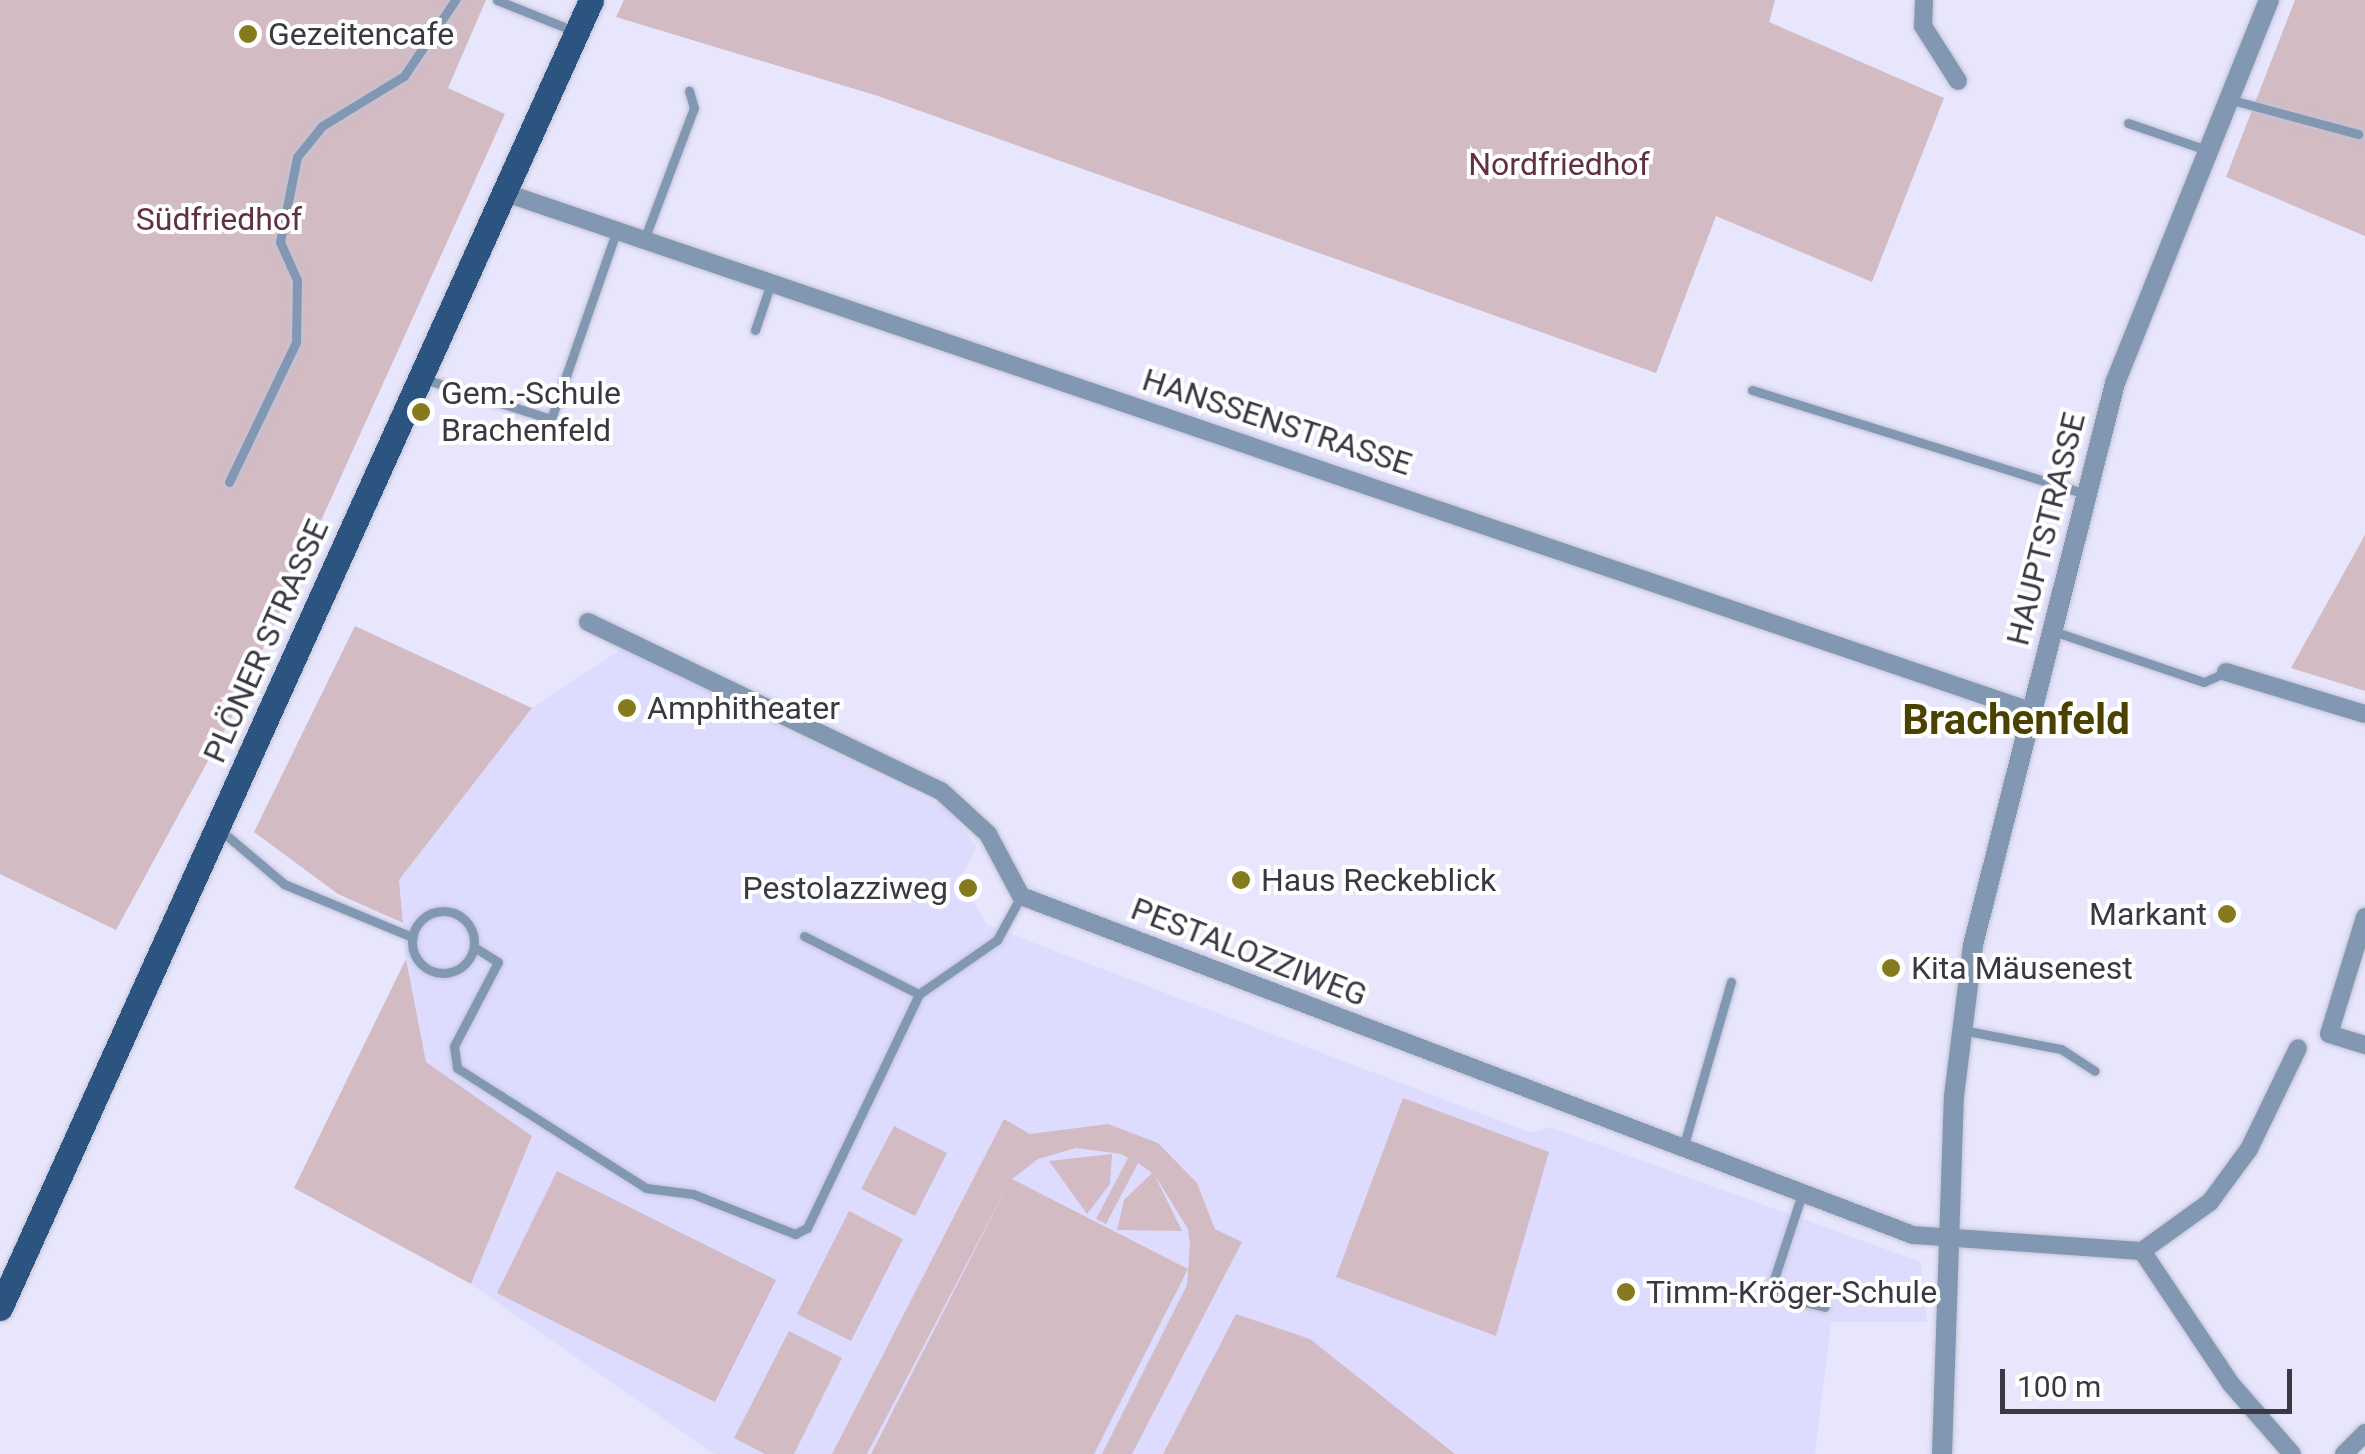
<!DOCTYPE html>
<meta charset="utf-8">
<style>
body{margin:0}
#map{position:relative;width:2365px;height:1454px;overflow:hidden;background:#e7e6fc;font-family:Roboto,sans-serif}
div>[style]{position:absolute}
.built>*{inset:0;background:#dddcff}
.green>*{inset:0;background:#d3bbc3}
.roads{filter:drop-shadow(0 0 2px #c4c3d7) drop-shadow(0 0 2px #c4c3d7)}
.service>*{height:9px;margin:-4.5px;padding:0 4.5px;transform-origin:4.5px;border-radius:4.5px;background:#8298b2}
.service>.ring{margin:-4.5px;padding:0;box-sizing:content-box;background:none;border:9px solid #8298b2;border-radius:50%}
.minor>*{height:18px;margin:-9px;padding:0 9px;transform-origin:9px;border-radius:9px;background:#8298b2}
.tertiary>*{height:20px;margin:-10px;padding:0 10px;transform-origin:10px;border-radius:10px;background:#8298b2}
.primary>*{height:25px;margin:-12.5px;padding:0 12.5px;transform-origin:12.5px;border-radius:12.5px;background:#2b5481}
.dots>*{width:28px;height:28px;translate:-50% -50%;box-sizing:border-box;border:5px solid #fff;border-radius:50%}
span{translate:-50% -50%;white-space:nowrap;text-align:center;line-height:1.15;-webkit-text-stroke:8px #fff;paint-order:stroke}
.poi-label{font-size:32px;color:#393843}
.left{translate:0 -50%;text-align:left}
.right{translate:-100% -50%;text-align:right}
.park-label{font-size:32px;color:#603043}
.street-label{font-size:32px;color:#393843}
.district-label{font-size:42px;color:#4b4200;font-weight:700}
.scale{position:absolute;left:2000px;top:1369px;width:292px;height:45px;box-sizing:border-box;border:5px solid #393843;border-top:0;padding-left:12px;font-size:30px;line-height:35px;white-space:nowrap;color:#393843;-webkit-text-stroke:8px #fff;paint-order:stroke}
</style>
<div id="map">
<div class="built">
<i style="clip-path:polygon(623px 648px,948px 810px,977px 847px,960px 878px,987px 925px,1532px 1133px,1550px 1127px,1921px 1262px,1927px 1322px,1831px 1322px,1815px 1454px,1455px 1454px,1310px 1339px,1237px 1315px,1163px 1454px,714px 1454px,471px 1284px,532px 1136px,426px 1062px,406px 959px,399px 880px,532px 708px)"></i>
</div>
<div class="green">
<i style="clip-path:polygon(0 0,486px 0,448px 88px,505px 114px,234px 713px,116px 930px,0 874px)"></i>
<i style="clip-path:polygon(624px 0,1775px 0,1769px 22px,1944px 98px,1872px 282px,1716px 216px,1656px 373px,878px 96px,616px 17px)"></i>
<i style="clip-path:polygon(2295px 0,2365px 0,2365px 236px,2226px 177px)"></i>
<i style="clip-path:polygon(2365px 535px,2365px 691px,2291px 668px)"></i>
<i style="clip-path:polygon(355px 626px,532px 708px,399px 880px,403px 923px,338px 894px,254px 832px)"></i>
<i style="clip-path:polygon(406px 959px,426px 1062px,532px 1136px,471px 1284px,294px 1188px)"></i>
<i style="clip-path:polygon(1403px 1098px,1549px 1152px,1496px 1336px,1336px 1277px)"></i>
<i style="clip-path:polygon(1004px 1119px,1030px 1134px,1108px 1124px,1158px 1143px,1197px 1183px,1215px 1229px,1242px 1242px,1132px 1454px,1102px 1454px,1187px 1285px,1190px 1244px,1188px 1229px,1154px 1174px,1182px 1231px,1117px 1230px,1124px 1200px,1152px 1173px,1138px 1163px,1106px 1224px,1096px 1219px,1128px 1158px,1121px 1154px,1076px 1148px,1038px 1159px,1012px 1179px,1188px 1269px,1094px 1454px,871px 1454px,1011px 1179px,867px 1454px,832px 1454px)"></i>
<i style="clip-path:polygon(894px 1126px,947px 1153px,915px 1216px,861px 1189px)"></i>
<i style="clip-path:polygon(1112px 1154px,1110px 1184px,1087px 1214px,1049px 1161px)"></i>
<i style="clip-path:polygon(557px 1171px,776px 1280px,715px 1402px,497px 1293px)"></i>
<i style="clip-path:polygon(849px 1211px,903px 1239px,851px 1341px,797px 1314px)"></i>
<i style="clip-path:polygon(1236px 1314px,1310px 1339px,1455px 1454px,1163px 1454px)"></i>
<i style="clip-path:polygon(789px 1331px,842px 1358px,794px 1454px,765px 1454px,734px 1438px)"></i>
</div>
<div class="roads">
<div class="service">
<i style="left:497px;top:0;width:83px;rotate:21.9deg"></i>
<i style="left:2232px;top:100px;width:131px;rotate:15.1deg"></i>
<i style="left:2128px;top:123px;width:87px;rotate:18.9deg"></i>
<i style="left:644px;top:240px;width:141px;rotate:-69.3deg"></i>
<i style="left:694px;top:108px;width:18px;rotate:-106deg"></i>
<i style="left:755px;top:330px;width:50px;rotate:-71.2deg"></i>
<i style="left:421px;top:378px;width:136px;rotate:17.5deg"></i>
<i style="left:551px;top:419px;width:198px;rotate:-70.8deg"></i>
<i style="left:1752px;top:390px;width:346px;rotate:17.3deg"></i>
<i style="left:229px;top:482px;width:155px;rotate:-64.4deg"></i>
<i style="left:296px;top:342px;width:62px;rotate:-89.1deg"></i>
<i style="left:297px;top:280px;width:42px;rotate:-114.1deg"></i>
<i style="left:280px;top:242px;width:87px;rotate:-78.7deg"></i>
<i style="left:297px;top:157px;width:40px;rotate:-51deg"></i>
<i style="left:322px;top:126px;width:96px;rotate:-31.4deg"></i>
<i style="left:404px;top:76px;width:92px;rotate:-56.1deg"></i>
<i style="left:2053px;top:631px;width:159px;rotate:18.7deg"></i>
<i style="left:2204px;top:682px;width:24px;rotate:-24deg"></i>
<i style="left:219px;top:829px;width:85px;rotate:40.2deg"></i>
<i style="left:284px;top:884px;width:139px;rotate:22.5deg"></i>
<i class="ring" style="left:412px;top:911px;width:53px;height:53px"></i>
<i style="left:804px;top:936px;width:129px;rotate:26.8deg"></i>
<i style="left:474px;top:947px;width:28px;rotate:32deg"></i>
<i style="left:498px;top:962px;width:95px;rotate:117.6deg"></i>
<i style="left:454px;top:1046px;width:22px;rotate:82deg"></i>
<i style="left:457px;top:1068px;width:224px;rotate:32.4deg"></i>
<i style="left:646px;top:1188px;width:47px;rotate:7.3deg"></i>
<i style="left:693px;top:1194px;width:110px;rotate:21.4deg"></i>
<i style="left:795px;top:1234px;width:13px;rotate:-27deg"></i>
<i style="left:807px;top:1228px;width:259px;rotate:-64.4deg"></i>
<i style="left:919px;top:994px;width:95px;rotate:-34.7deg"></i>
<i style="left:997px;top:940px;width:50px;rotate:-61.4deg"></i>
<i style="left:1962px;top:1030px;width:101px;rotate:10.9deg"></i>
<i style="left:2061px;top:1049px;width:40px;rotate:32.9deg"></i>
<i style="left:1683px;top:1148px;width:173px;rotate:-73.9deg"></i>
<i style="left:1802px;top:1194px;width:93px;rotate:108.2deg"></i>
<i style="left:1773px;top:1282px;width:18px;rotate:56deg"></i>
<i style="left:1783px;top:1297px;width:43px;rotate:13.4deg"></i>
</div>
<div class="minor">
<i style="left:1924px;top:0;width:26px;rotate:92deg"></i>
<i style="left:1923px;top:26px;width:65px;rotate:57.5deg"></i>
<i style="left:503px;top:192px;width:1613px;rotate:18.77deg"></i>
<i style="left:588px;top:622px;width:391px;rotate:25.6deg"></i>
<i style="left:941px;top:791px;width:64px;rotate:42.5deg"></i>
<i style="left:988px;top:834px;width:70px;rotate:62deg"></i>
<i style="left:1021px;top:896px;width:954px;rotate:20.81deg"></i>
<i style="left:1913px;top:1235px;width:230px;rotate:4deg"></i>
<i style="left:2142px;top:1251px;width:160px;rotate:56.2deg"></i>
<i style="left:2231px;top:1384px;width:93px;rotate:48.9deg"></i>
<i style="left:2226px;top:672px;width:145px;rotate:16.8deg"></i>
<i style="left:2365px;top:917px;width:122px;rotate:107.1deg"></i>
<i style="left:2329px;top:1034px;width:38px;rotate:17deg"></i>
<i style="left:2142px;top:1251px;width:84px;rotate:-35.8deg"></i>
<i style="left:2210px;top:1202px;width:66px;rotate:-53.7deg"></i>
<i style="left:2249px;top:1149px;width:112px;rotate:-64.1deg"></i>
<i style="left:2344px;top:1454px;width:30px;rotate:-45deg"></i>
</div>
<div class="tertiary">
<i style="left:1942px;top:1454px;width:358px;rotate:-88.1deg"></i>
<i style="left:1954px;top:1096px;width:152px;rotate:-82.8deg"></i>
<i style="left:1973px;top:945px;width:580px;rotate:-75.82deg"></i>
<i style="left:2115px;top:383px;width:413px;rotate:-68.1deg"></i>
</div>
<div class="primary">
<i style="left:0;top:1308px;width:1435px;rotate:-65.68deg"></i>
</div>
</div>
<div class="dots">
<i style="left:248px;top:34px;background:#867a1f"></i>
<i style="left:421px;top:412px;background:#867a1f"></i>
<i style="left:627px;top:708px;background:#867a1f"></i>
<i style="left:1241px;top:880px;background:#867a1f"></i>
<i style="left:968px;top:888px;background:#867a1f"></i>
<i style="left:2227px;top:914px;background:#867a1f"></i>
<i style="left:1891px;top:968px;background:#867a1f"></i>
<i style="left:1626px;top:1292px;background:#867a1f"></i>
</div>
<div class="poi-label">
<span class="left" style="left:268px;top:34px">Gezeitencafe</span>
<span class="left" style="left:441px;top:412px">Gem.-Schule<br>Brachenfeld</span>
<span class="left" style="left:647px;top:708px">Amphitheater</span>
<span class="left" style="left:1261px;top:880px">Haus Reckeblick</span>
<span class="right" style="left:948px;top:888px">Pestolazziweg</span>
<span class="right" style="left:2207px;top:914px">Markant</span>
<span class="left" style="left:1911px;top:968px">Kita Mäusenest</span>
<span class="left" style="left:1646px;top:1292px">Timm-Kröger-Schule</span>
</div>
<div class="park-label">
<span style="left:1559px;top:164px">Nordfriedhof</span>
<span style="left:219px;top:219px">Südfriedhof</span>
</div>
<div class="street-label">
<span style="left:1277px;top:422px;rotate:18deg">HANSSENSTRASSE</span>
<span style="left:2046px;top:529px;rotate:-76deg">HAUPTSTRASSE</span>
<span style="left:266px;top:641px;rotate:-66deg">PLÖNER STRASSE</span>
<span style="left:1249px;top:952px;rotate:21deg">PESTALOZZIWEG</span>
</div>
<div class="district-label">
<span style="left:2016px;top:720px">Brachenfeld</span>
</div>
<div class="scale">100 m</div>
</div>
